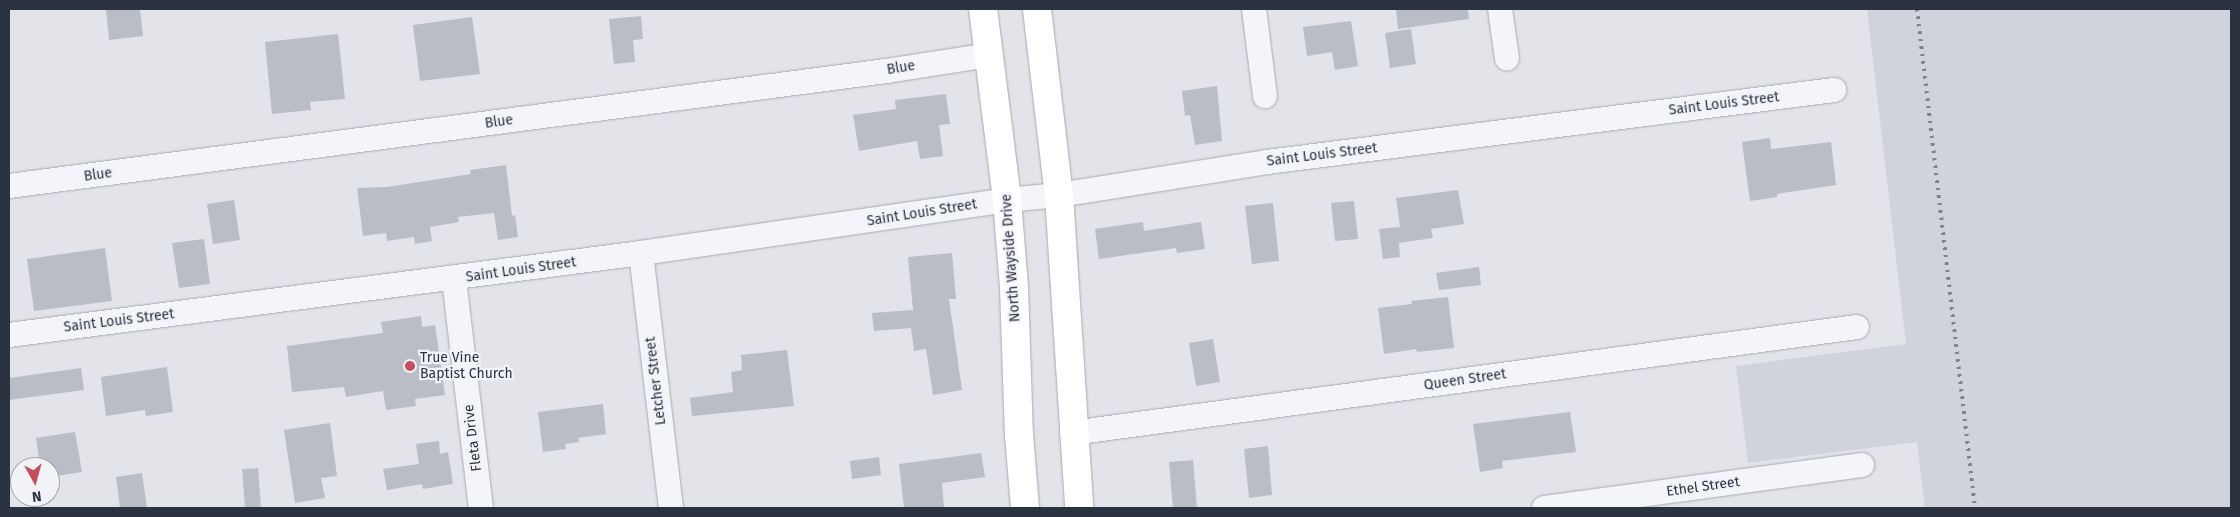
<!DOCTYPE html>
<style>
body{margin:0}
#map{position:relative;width:2240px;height:517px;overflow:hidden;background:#e2e4e9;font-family:"Fira Sans",sans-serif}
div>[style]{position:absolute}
.built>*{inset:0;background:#d0d3db}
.building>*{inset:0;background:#b9bdc6}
.roads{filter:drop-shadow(0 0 1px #a7abb3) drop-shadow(0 0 1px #a7abb3)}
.street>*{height:24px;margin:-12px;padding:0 12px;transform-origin:12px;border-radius:12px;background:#f4f5f8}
.secondary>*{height:28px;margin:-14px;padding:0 14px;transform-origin:14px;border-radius:14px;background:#fff}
.rail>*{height:4px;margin-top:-2px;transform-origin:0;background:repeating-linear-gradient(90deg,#7c8392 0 2.5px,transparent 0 7.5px)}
.dots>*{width:14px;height:14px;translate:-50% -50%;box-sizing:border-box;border:2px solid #f1f3f7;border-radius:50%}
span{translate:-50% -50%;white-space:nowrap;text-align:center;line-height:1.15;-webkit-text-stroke:4.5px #f1f3f7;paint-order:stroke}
.street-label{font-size:14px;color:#2b3240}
.poi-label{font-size:14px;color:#2b3240}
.left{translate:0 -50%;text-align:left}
.frame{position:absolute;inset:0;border:10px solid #2b3240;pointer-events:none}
.north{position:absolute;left:10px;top:457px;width:50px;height:50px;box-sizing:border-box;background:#f1f3f7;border:1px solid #a2a6ae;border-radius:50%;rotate:173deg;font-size:14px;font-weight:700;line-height:20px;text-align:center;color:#2b3240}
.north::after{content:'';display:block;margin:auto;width:18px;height:22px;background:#c84d5b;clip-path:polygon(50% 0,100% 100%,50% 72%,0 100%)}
</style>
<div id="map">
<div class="built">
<i style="clip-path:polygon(1867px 9px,2231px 9px,2231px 508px,1925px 508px,1917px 442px,1748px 463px,1736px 366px,1906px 344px)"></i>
</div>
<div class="building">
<i style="clip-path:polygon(106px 9px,140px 9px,143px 36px,109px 40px)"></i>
<i style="clip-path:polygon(1396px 9px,1468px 9px,1469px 19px,1398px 29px)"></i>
<i style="clip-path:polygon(641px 16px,643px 39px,633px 40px,635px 62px,614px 64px,609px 19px)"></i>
<i style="clip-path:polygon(472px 17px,480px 74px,420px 81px,413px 25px)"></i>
<i style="clip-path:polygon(1351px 21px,1358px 66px,1335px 70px,1332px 52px,1307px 56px,1303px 27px)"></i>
<i style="clip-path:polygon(1411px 29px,1416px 64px,1390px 68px,1385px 33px)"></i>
<i style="clip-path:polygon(338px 34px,345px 99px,310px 102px,311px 110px,272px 114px,265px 42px)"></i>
<i style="clip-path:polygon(1217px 86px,1222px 141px,1195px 145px,1190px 115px,1185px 116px,1182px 91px)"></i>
<i style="clip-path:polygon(946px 94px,950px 124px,939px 125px,943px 156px,920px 159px,917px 141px,859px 151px,853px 115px,896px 109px,895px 100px)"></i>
<i style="clip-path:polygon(1770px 138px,1771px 149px,1831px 142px,1836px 185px,1777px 194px,1777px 197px,1750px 201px,1742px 142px)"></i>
<i style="clip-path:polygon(506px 165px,512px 216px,515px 215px,518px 237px,498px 240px,494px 213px,458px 217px,459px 222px,430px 227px,432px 241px,415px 244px,414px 237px,387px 241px,386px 233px,363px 236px,357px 188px,387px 187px,471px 174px,470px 170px)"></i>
<i style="clip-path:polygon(1458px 190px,1464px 224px,1431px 229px,1433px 238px,1399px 243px,1400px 257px,1383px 259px,1379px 229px,1400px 227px,1396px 198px)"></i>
<i style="clip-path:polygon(234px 200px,240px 240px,213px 244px,207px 204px)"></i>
<i style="clip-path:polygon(1354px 201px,1358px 239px,1335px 241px,1331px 203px)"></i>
<i style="clip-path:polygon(1273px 203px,1279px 261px,1252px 264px,1245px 206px)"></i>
<i style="clip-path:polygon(1143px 222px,1144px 231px,1201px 222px,1205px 249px,1177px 253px,1176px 248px,1099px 259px,1095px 229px)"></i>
<i style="clip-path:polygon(204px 239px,210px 284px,179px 288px,172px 243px)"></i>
<i style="clip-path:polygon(105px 248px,112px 301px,34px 311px,27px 259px)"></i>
<i style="clip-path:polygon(952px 253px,956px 299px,949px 299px,962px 390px,933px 395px,926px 349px,914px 351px,911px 328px,874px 331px,872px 313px,913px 310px,908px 257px)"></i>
<i style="clip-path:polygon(1479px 267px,1481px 285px,1439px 290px,1436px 273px)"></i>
<i style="clip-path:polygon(1448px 297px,1454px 348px,1417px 352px,1416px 349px,1384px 354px,1378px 308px,1412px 304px,1411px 301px)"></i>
<i style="clip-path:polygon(421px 316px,422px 327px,435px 325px,445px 395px,415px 399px,416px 406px,386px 410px,383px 391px,346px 397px,344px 387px,292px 392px,287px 346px,383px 333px,381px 322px)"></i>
<i style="clip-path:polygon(1213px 339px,1220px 382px,1196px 386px,1189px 343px)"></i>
<i style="clip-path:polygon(787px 350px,794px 406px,692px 416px,690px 398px,733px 392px,731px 372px,742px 370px,741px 355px)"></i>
<i style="clip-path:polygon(167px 367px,173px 412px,146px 416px,145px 410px,106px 416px,101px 377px)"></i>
<i style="clip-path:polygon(81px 368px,84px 390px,9px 400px,9px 378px)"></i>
<i style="clip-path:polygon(603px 404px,606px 434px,578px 438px,579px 442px,565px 444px,566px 449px,543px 452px,538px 412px)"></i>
<i style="clip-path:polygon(1570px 412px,1576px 452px,1502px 461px,1503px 468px,1480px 472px,1473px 424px)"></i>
<i style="clip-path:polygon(330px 423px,337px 476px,321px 478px,325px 498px,295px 503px,284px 430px)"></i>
<i style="clip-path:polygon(75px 432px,82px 472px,50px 477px,50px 467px,40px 467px,36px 438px)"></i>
<i style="clip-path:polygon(439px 441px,440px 454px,448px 452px,453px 484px,423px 489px,422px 484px,387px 490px,383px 469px,419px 464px,416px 444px)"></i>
<i style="clip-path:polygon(1268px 446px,1272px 495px,1249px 498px,1244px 449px)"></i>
<i style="clip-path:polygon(981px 453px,985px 477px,942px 483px,944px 508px,904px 508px,899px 464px)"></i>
<i style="clip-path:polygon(879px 457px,881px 475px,852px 479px,850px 461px)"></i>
<i style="clip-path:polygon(1193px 460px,1197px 508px,1173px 508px,1169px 462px)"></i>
<i style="clip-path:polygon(258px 468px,261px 508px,245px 508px,242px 469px)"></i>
<i style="clip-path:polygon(142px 473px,147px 508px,120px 508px,116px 477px)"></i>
</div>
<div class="roads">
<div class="street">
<i style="left:1254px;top:9px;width:88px;rotate:82.8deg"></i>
<i style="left:1500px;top:9px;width:50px;rotate:82deg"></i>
<i style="left:9px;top:186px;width:885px;rotate:-7.47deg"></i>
<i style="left:886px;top:71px;width:104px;rotate:-8.8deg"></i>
<i style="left:641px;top:253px;width:257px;rotate:83.3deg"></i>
<i style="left:454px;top:279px;width:231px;rotate:83.3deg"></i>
<i style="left:9px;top:335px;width:637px;rotate:-7.39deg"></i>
<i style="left:641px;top:253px;width:370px;rotate:-8.2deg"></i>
<i style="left:1007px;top:200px;width:52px;rotate:-5.5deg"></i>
<i style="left:1059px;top:195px;width:211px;rotate:-9deg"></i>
<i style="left:1267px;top:162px;width:572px;rotate:-7.24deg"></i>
<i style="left:1072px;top:433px;width:792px;rotate:-7.69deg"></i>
<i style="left:1544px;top:508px;width:321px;rotate:-7.7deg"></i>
</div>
<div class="secondary">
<i style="left:983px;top:9px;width:193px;rotate:82.8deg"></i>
<i style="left:1007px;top:200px;width:87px;rotate:85.4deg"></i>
<i style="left:1014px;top:287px;width:148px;rotate:88.1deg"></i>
<i style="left:1019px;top:435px;width:73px;rotate:85.3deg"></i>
<i style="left:1037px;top:9px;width:187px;rotate:83.3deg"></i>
<i style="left:1059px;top:195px;width:314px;rotate:86.3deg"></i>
</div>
</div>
<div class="rail">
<i style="left:1917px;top:9px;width:502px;rotate:83.37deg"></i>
</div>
<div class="dots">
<i style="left:410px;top:366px;background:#c84d5b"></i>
</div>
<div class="street-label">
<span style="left:901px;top:68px;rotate:-9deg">Blue</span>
<span style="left:1724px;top:104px;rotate:-7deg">Saint Louis Street</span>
<span style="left:499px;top:122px;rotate:-8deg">Blue</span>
<span style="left:1322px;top:155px;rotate:-7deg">Saint Louis Street</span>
<span style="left:98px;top:175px;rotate:-8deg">Blue</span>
<span style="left:922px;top:213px;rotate:-9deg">Saint Louis Street</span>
<span style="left:1011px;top:258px;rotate:-94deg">North Wayside Drive</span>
<span style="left:521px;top:270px;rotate:-8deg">Saint Louis Street</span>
<span style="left:119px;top:321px;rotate:-7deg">Saint Louis Street</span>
<span style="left:1465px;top:380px;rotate:-8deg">Queen Street</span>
<span style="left:656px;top:381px;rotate:-97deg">Letcher Street</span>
<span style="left:473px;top:438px;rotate:-97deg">Fleta Drive</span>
<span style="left:1703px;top:487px;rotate:-8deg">Ethel Street</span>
</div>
<div class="poi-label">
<span class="left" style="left:420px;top:366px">True Vine<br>Baptist Church</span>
</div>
<div class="frame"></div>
<div class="north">N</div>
</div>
